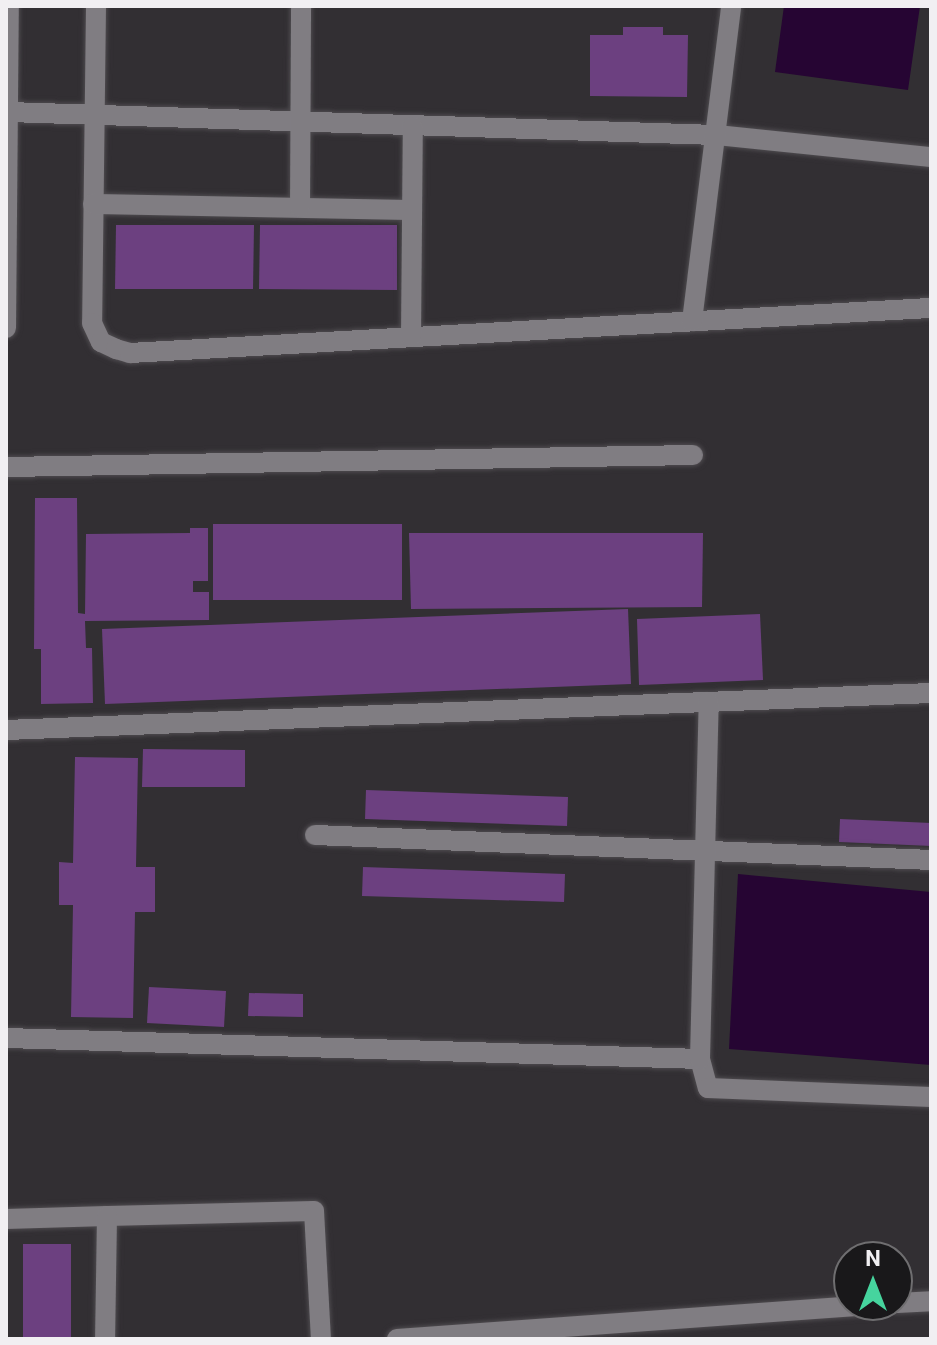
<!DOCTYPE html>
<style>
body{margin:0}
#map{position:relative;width:937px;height:1345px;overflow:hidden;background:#322f33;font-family:Roboto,sans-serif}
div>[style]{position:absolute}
.water>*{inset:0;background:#260533}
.building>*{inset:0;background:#6c4080}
.roads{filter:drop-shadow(0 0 2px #4e4b4f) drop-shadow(0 0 2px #4e4b4f)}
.minor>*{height:20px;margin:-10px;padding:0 10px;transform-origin:10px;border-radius:10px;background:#807d82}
span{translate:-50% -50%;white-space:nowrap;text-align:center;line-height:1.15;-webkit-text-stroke:6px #19181a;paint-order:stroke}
.frame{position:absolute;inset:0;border:8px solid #f1eff2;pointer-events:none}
.north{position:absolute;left:833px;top:1241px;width:80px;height:80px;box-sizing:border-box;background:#19181a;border:2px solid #6f6e70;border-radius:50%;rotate:0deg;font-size:22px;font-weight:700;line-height:32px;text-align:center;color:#f1eff2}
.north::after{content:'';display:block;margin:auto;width:28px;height:36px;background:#46d49e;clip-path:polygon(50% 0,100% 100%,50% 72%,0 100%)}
</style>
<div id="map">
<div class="water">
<i style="clip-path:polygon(784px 6px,920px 6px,908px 90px,775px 72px)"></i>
<i style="clip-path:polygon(738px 874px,931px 892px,931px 1065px,729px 1049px)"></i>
</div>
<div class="building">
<i style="clip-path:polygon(623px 27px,663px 27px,663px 35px,688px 35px,687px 97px,590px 96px,590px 35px,623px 35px)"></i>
<i style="clip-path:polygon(116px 225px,254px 225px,253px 289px,115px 289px)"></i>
<i style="clip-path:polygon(260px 225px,397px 225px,397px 290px,259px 289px)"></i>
<i style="clip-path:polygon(35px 498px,77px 498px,78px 613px,85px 614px,86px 534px,190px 533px,190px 528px,208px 528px,208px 581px,193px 581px,193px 592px,209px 592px,209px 620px,85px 621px,86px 648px,92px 648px,93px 703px,41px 704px,41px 649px,34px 649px)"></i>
<i style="clip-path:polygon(213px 524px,402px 524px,402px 600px,213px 600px)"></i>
<i style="clip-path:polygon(409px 533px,703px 533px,702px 607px,411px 609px)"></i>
<i style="clip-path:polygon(628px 609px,631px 684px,105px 704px,102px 629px)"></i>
<i style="clip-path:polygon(760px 614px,763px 680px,639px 685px,637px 619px)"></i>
<i style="clip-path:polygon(143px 749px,245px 750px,245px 787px,142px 787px)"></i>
<i style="clip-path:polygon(75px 757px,138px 758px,136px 867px,155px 867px,155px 912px,135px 912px,133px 1018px,71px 1017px,73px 905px,59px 905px,59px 862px,73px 863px)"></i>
<i style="clip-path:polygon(366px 790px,568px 797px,567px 826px,365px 819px)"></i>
<i style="clip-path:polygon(840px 819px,931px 823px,931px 846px,839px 842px)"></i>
<i style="clip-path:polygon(363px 867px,565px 874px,564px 902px,362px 896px)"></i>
<i style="clip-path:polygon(149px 987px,226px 991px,224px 1027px,147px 1023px)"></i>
<i style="clip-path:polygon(249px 993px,303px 994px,303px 1017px,248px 1016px)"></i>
<i style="clip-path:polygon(23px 1244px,71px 1244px,71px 1339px,23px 1339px)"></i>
</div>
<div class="roads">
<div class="minor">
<i style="left:96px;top:6px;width:317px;rotate:90.7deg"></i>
<i style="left:92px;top:323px;width:21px;rotate:65deg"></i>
<i style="left:101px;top:342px;width:17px;rotate:25deg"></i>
<i style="left:116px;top:349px;width:15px;rotate:16deg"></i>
<i style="left:130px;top:353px;width:802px;rotate:-3.22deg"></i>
<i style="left:8px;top:112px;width:709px;rotate:1.86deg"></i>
<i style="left:717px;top:135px;width:215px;rotate:5.9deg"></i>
<i style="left:93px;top:204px;width:319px;rotate:1.1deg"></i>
<i style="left:300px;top:207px;width:201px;rotate:-89.7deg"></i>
<i style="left:692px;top:321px;width:317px;rotate:-82.9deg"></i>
<i style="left:6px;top:328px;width:322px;rotate:-89.5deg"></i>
<i style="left:411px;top:337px;width:210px;rotate:-89.5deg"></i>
<i style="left:6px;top:467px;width:687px;rotate:-1deg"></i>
<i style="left:6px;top:730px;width:926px;rotate:-2.29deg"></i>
<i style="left:315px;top:835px;width:617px;rotate:2.32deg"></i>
<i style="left:6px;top:1038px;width:694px;rotate:1.73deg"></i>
<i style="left:700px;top:1059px;width:30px;rotate:75deg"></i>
<i style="left:708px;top:1088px;width:223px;rotate:2.3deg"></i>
<i style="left:700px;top:1059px;width:357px;rotate:-88.6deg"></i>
<i style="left:107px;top:1216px;width:207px;rotate:-1.4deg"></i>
<i style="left:314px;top:1211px;width:128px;rotate:86.9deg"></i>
<i style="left:6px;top:1219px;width:101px;rotate:-1.7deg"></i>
<i style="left:107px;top:1216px;width:123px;rotate:90.9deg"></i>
<i style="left:897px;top:1303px;width:34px;rotate:-3deg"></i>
<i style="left:397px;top:1339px;width:478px;rotate:-4.1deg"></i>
</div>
</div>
<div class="frame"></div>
<div class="north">N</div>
</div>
